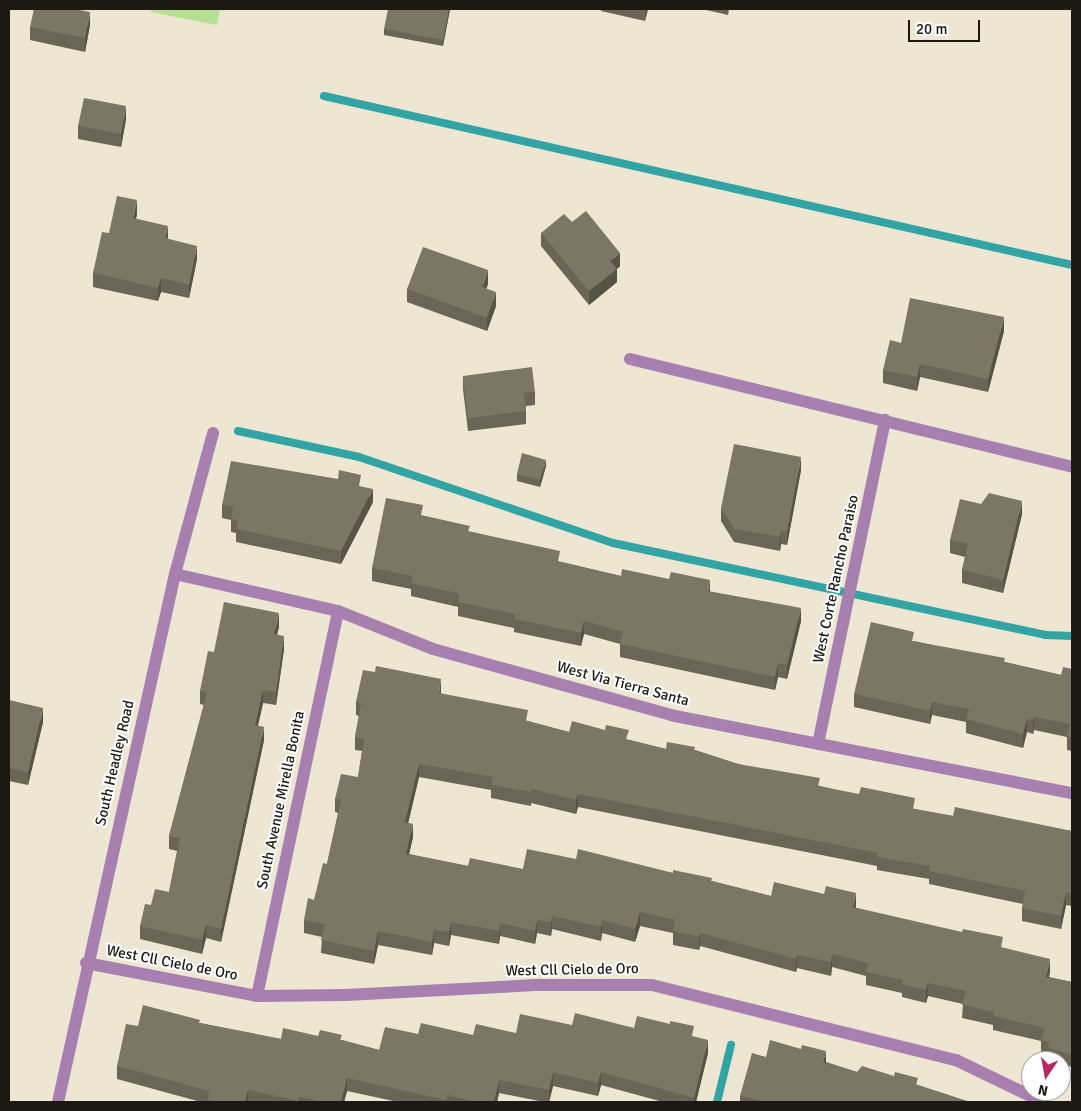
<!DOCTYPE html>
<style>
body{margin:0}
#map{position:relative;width:1081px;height:1111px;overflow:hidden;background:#ece6d3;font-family:Signika,sans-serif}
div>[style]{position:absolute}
.green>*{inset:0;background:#b6e090}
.stream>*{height:8px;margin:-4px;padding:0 4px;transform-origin:4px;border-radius:4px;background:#33a4a4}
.minor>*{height:12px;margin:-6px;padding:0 6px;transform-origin:6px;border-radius:6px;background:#a780b0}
.wall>*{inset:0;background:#6a6557}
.shaded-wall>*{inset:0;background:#565347}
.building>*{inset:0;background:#7b7665}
span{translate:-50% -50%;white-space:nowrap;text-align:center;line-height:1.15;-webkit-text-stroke:4px #fff;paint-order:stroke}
.street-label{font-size:15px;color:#1b1912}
.frame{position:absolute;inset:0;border:10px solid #1b1912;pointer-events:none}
.north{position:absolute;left:1021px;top:1051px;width:50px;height:50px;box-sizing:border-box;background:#fff;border:1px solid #a4a3a0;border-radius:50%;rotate:192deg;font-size:14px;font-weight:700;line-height:20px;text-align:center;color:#1b1912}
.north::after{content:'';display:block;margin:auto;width:18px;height:22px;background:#b52961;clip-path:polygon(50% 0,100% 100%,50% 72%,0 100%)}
.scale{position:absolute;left:908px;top:20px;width:72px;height:22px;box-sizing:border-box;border:2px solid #1b1912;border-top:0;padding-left:6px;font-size:15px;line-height:18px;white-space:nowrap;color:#1b1912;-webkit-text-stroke:4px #fff;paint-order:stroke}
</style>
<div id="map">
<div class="green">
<i style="clip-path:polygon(151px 9px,220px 9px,217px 25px,151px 12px)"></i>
</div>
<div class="stream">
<i style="left:324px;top:96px;width:767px;rotate:12.73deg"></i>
<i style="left:238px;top:431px;width:124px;rotate:12.1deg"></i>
<i style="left:359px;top:457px;width:268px;rotate:18.7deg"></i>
<i style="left:613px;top:543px;width:442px;rotate:12deg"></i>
<i style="left:1045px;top:635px;width:27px;rotate:2deg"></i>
<i style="left:717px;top:1102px;width:59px;rotate:-76.2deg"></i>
</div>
<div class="minor">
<i style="left:630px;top:359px;width:455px;rotate:13.7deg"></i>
<i style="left:175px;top:574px;width:167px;rotate:12.8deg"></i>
<i style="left:338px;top:611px;width:102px;rotate:21.8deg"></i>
<i style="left:433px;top:649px;width:251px;rotate:15.5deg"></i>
<i style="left:675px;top:716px;width:404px;rotate:11deg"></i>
<i style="left:818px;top:744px;width:331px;rotate:-78.3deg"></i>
<i style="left:86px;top:963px;width:174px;rotate:10.9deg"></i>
<i style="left:257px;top:996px;width:89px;rotate:-0.6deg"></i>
<i style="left:346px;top:995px;width:194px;rotate:-3deg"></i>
<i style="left:540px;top:985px;width:112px"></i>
<i style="left:652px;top:985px;width:313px;rotate:13.9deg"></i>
<i style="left:956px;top:1060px;width:97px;rotate:25.8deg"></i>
<i style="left:257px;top:996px;width:393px;rotate:-78.1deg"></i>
<i style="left:58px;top:1102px;width:541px;rotate:-77.51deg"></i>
<i style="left:175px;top:574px;width:146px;rotate:-74.9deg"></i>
</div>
<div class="wall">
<i style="clip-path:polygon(450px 9px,443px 46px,384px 35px,384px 29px)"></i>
<i style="clip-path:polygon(601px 9px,648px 9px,645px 21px,601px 11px)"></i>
<i style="clip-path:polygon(702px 9px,729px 9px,728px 15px)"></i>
<i style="clip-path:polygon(90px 25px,85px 52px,30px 40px,30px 27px)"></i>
<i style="clip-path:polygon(126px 119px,121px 147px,78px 139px,78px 126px)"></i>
<i style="clip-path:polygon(137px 214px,136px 219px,197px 259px,189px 298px,161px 292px,158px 301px,93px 287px,93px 273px,109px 233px)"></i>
<i style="clip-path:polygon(572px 222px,620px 266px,617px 269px,617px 282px,589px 305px,541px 246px,541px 233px)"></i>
<i style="clip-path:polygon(488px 284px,486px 289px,496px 306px,487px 331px,407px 302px,407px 289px)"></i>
<i style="clip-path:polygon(1004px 331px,988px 392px,920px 377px,917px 391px,883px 383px,883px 370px,901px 343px)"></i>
<i style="clip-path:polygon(463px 376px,535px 392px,535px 405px,526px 406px,526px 424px,468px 431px,463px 389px)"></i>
<i style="clip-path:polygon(546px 466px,540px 487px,517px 481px,517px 474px)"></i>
<i style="clip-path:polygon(801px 470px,787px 545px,781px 544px,780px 551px,734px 542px,721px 521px,721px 508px)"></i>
<i style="clip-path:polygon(361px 487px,373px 502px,341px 564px,236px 542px,236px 533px,231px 532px,231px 520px,222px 518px,222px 505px)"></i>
<i style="clip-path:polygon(981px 504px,1022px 514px,1003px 593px,962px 583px,962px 570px,965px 557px,950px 553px,950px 540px)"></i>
<i style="clip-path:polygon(423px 516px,560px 562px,621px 576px,710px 592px,801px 621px,787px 679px,778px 677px,775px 690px,620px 657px,620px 644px,584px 634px,581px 646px,514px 632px,514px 628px,458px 616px,458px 607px,411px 596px,411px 589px,372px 581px,372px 568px)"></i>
<i style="clip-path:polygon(279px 627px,277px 634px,284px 649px,276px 705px,263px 703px,258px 726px,264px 740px,221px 942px,206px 938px,202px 954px,140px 939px,140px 926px,151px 905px,169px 892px,177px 851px,169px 849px,169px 836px,204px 705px,200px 704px,200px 691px,214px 652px)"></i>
<i style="clip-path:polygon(914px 641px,1061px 675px,1072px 669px,1072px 751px,1067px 750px,1067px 737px,1034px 730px,1033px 734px,1027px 732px,1023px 748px,966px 733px,966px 722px,932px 715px,930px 724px,854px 707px,854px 694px)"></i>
<i style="clip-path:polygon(441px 692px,441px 694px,528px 721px,569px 732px,629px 740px,666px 749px,695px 750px,738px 764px,820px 786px,915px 809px,953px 816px,1072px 831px,1072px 906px,1066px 905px,1061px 929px,1022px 921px,1022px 908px,1023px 904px,929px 884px,929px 879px,877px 870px,877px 866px,578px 807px,576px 814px,531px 803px,531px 806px,491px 798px,491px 790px,419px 777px,408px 823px,413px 837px,409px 854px,468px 866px,523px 869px,576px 859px,673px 873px,712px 881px,771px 896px,856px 906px,856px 908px,1003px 948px,1050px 972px,1049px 977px,1072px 982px,1072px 1067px,1061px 1064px,1061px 1061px,1048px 1061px,1048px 1055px,1041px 1054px,1041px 1041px,993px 1030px,993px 1025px,962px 1018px,963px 1004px,928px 996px,926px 1003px,902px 997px,902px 993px,866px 985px,866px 976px,832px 967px,831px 976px,797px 968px,796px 972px,700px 946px,699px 950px,673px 945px,673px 933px,640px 926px,635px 942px,602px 933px,601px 941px,552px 929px,551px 936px,537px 933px,535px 944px,500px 936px,499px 944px,451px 935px,449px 946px,434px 943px,432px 955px,378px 945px,374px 964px,321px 953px,322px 937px,304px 933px,304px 920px,314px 900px,327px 864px,338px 813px,335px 812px,335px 799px,358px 777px,362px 751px,355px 750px,355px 737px,359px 716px,356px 715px,356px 702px)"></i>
<i style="clip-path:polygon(9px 700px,43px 722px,28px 785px,9px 781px)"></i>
<i style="clip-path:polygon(200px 1023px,281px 1039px,318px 1036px,342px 1040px,379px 1050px,418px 1034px,473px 1035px,516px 1033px,572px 1025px,634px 1028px,694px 1037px,708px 1053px,696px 1102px,663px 1102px,601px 1085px,598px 1096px,553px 1086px,549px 1102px,544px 1102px,499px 1093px,497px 1102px,398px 1102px,347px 1091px,344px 1102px,201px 1102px,117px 1079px,117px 1066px)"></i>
<i style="clip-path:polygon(766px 1057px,826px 1062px,857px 1072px,918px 1085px,970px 1102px,740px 1102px,740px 1096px)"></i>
</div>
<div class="shaded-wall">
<i style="clip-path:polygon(449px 9px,450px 9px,443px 46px,443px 40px)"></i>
<i style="clip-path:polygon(646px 9px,648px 9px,645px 21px)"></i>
<i style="clip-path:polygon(90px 12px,90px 25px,85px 52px,85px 38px)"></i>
<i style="clip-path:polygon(126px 106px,126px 119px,121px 147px,121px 134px)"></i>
<i style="clip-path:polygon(137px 200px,137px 214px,133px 231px,133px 218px)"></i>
<i style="clip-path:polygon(168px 226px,168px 239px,165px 238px)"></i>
<i style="clip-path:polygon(197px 246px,197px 259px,189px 298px,189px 285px)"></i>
<i style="clip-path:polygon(620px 253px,620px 266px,617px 269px,617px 282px,589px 305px,589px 291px,610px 261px)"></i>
<i style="clip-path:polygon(488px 270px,488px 284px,482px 301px,482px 287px)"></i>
<i style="clip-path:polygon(161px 278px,161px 292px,158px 301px,158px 288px)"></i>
<i style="clip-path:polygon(496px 292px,496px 306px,487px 331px,487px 318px)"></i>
<i style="clip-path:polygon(1004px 317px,1004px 331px,988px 392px,988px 379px)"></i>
<i style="clip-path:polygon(920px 364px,920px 377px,917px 391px,917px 377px)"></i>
<i style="clip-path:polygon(801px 457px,801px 470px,787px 545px,787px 532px)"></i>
<i style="clip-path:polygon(546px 460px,546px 466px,540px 487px,540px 480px)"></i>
<i style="clip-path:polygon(373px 489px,373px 502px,341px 564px,341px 551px)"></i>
<i style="clip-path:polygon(1022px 501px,1022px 514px,1003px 593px,1003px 580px)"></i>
<i style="clip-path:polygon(781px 530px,781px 544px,780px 551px,780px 537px)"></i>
<i style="clip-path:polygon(710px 580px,710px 594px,708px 591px)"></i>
<i style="clip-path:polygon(801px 608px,801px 621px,787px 679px,787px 665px)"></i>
<i style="clip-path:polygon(279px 613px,279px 627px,274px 647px,274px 634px)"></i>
<i style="clip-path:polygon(584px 621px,584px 634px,581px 646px,581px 633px)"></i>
<i style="clip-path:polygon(284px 636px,284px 649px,276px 705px,276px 692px)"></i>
<i style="clip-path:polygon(778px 663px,778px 677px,775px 690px,775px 677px)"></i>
<i style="clip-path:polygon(441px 679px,441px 692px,439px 707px,439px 693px)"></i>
<i style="clip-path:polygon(263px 690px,263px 703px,255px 738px,255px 725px)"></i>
<i style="clip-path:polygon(932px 702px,932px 715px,930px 724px,930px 711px)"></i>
<i style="clip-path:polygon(43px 708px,43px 722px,28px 785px,28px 772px)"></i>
<i style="clip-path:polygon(1034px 717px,1034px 730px,1033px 734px,1033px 720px)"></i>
<i style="clip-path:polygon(1027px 719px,1027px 732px,1023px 748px,1023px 734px)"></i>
<i style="clip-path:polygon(264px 727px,264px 740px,221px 942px,221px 929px)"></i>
<i style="clip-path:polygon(419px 764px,419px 777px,405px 836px,405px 822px)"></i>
<i style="clip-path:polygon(578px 794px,578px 807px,576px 814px,576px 800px)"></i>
<i style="clip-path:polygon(413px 824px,413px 837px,406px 867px,406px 854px)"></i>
<i style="clip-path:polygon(1066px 892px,1066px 905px,1061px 929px,1061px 916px)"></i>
<i style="clip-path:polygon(856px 893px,856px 906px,853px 920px,853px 907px)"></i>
<i style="clip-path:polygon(640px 912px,640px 926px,635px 942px,635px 929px)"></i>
<i style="clip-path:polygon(552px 916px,552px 929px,551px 936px,551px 922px)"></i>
<i style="clip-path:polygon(537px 920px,537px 933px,535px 944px,535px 931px)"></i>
<i style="clip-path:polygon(602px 920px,602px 933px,601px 941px,601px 927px)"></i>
<i style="clip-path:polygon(451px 922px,451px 935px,449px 946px,449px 932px)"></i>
<i style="clip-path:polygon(500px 923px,500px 936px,499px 944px,499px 931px)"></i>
<i style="clip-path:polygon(206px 925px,206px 938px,202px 954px,202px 940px)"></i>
<i style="clip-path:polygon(434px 930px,434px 943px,432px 955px,432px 942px)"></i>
<i style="clip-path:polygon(378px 931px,378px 945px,374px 964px,374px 951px)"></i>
<i style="clip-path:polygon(700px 933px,700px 946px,699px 950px,699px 937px)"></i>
<i style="clip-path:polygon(832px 954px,832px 967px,831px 976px,831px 962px)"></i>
<i style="clip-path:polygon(797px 955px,797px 968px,796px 972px,796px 959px)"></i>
<i style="clip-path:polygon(1050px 959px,1050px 972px,1046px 990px,1046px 977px)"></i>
<i style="clip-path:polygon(928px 983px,928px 996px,926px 1003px,926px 990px)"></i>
<i style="clip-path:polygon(708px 1040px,708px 1053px,696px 1102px,694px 1102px,694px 1098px)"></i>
<i style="clip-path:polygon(826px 1051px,826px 1065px,823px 1062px)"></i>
<i style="clip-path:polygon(553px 1072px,553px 1086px,549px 1102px,549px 1090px)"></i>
<i style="clip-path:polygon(601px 1072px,601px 1085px,598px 1096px,598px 1083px)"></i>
<i style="clip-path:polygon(347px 1078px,347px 1091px,344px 1102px,341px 1102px)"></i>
<i style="clip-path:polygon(499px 1080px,499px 1093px,497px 1102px,494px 1102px)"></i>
<i style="clip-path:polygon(248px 1090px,248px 1102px,245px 1102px)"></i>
</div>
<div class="building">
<i style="clip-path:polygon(34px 9px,74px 9px,90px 12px,85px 38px,30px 27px)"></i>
<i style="clip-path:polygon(388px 9px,449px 9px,443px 40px,384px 29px)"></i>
<i style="clip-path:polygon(84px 98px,126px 106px,121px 134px,78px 126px)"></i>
<i style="clip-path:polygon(117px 196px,137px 200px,133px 218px,168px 226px,165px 238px,197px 246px,189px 285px,161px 278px,158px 288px,93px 273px,102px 232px,109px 233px)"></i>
<i style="clip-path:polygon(586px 211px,620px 253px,610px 261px,617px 269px,589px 291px,541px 233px,564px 214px,572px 222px)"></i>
<i style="clip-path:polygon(423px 247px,488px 270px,482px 287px,496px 292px,487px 318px,407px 289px)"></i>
<i style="clip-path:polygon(910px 298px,1004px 317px,988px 379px,920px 364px,917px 377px,883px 370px,890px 340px,901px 343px)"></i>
<i style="clip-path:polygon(532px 367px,535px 392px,524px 393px,526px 411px,468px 418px,463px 376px)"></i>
<i style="clip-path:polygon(734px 444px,801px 457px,787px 532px,781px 530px,780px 537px,734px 529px,721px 508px)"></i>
<i style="clip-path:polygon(522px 453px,546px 460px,540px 480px,517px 474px)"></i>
<i style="clip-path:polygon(231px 461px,338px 479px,339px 470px,361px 475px,359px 486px,373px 489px,341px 551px,236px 529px,238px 520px,231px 519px,233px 507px,222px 505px)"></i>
<i style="clip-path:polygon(989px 493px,1022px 501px,1003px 580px,962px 570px,968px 544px,950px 540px,960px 499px,981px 504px)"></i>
<i style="clip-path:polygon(386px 498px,423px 505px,421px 515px,470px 526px,468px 531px,560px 551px,558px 561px,621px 576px,622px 569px,669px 579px,671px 572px,710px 580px,708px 591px,801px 608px,787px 665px,778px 663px,775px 677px,620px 644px,623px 632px,584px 621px,581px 633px,514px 619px,515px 614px,458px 602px,460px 594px,411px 583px,412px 576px,372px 568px)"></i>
<i style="clip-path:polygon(224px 602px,279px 613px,274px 634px,284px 636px,276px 692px,263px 690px,255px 725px,264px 727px,221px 929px,206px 925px,202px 940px,140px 926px,145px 904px,151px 905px,155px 889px,169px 892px,180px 838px,169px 836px,207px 692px,200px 691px,208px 651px,214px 652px)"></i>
<i style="clip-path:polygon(871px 622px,914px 632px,912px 641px,1005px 658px,1004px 662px,1061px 675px,1063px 667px,1072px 669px,1072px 737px,1067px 736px,1070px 724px,1034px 717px,1033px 720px,1027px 719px,1023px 734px,966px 719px,969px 709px,932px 702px,930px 711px,854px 694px)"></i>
<i style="clip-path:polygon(376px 666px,441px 679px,439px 693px,528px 710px,526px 721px,569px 732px,572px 721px,605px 730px,606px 725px,629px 730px,626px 739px,666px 749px,667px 742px,695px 747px,694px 750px,738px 764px,820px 778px,818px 786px,859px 794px,861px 787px,915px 798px,913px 809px,953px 816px,955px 807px,1072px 831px,1072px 893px,1066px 892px,1061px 916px,1022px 908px,1025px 891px,929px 871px,930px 866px,877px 857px,878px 853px,578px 794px,576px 800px,531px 789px,531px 792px,491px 785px,493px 777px,419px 764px,405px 822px,413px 824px,406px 854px,468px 866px,470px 858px,523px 869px,527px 849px,576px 859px,578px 849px,673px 873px,673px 870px,712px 878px,711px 881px,771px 896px,774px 882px,824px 894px,826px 886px,856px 893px,853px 907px,962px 932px,963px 929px,1003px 937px,1001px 947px,1050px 959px,1046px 977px,1072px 982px,1072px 1054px,1048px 1048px,1049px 1042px,1041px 1040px,1044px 1028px,993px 1016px,994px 1012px,962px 1005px,966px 991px,928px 983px,926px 990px,902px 984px,903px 980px,866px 972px,868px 963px,832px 954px,831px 962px,797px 955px,796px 959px,700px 933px,699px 937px,673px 931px,675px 920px,640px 912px,635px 929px,602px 920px,601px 927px,552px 916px,551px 922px,537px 920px,535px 931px,500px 923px,499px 931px,451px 922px,449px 932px,434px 930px,432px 942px,378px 931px,374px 951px,321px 940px,325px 924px,304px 920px,308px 898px,314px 900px,323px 863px,327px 864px,341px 800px,335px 799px,341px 774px,358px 777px,364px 739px,355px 737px,361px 703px,356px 702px,363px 670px,375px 672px)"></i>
<i style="clip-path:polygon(9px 700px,43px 708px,28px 772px,9px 768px)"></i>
<i style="clip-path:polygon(143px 1005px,200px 1020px,199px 1023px,281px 1039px,283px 1028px,318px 1036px,320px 1030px,342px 1035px,340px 1040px,379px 1050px,385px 1027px,418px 1034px,421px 1023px,473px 1035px,476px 1024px,516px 1033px,520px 1014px,572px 1025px,575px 1013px,634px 1028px,637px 1016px,670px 1024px,670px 1021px,694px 1026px,692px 1036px,708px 1040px,694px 1098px,601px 1072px,598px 1083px,553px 1072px,549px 1090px,499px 1080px,494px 1102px,475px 1102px,447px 1095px,446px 1100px,347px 1078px,341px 1102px,324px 1102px,299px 1097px,298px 1101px,248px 1090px,245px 1102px,220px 1102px,208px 1100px,209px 1091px,117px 1066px,126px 1024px,138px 1026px)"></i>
<i style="clip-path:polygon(770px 1040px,801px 1049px,802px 1045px,826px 1051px,823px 1062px,857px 1072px,862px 1066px,894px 1076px,895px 1072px,918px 1078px,916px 1085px,970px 1102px,766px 1102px,740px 1096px,752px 1053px,766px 1057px)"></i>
</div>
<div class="street-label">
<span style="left:836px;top:579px;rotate:-78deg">West Corte Rancho Paraiso</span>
<span style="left:623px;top:684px;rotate:15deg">West Via Tierra Santa</span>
<span style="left:115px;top:763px;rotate:-77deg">South Headley Road</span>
<span style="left:281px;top:800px;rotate:-78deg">South Avenue Mirella Bonita</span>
<span style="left:172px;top:963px;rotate:11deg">West Cll Cielo de Oro</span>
<span style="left:572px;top:970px;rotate:-1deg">West Cll Cielo de Oro</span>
</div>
<div class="frame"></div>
<div class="north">N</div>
<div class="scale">20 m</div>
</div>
